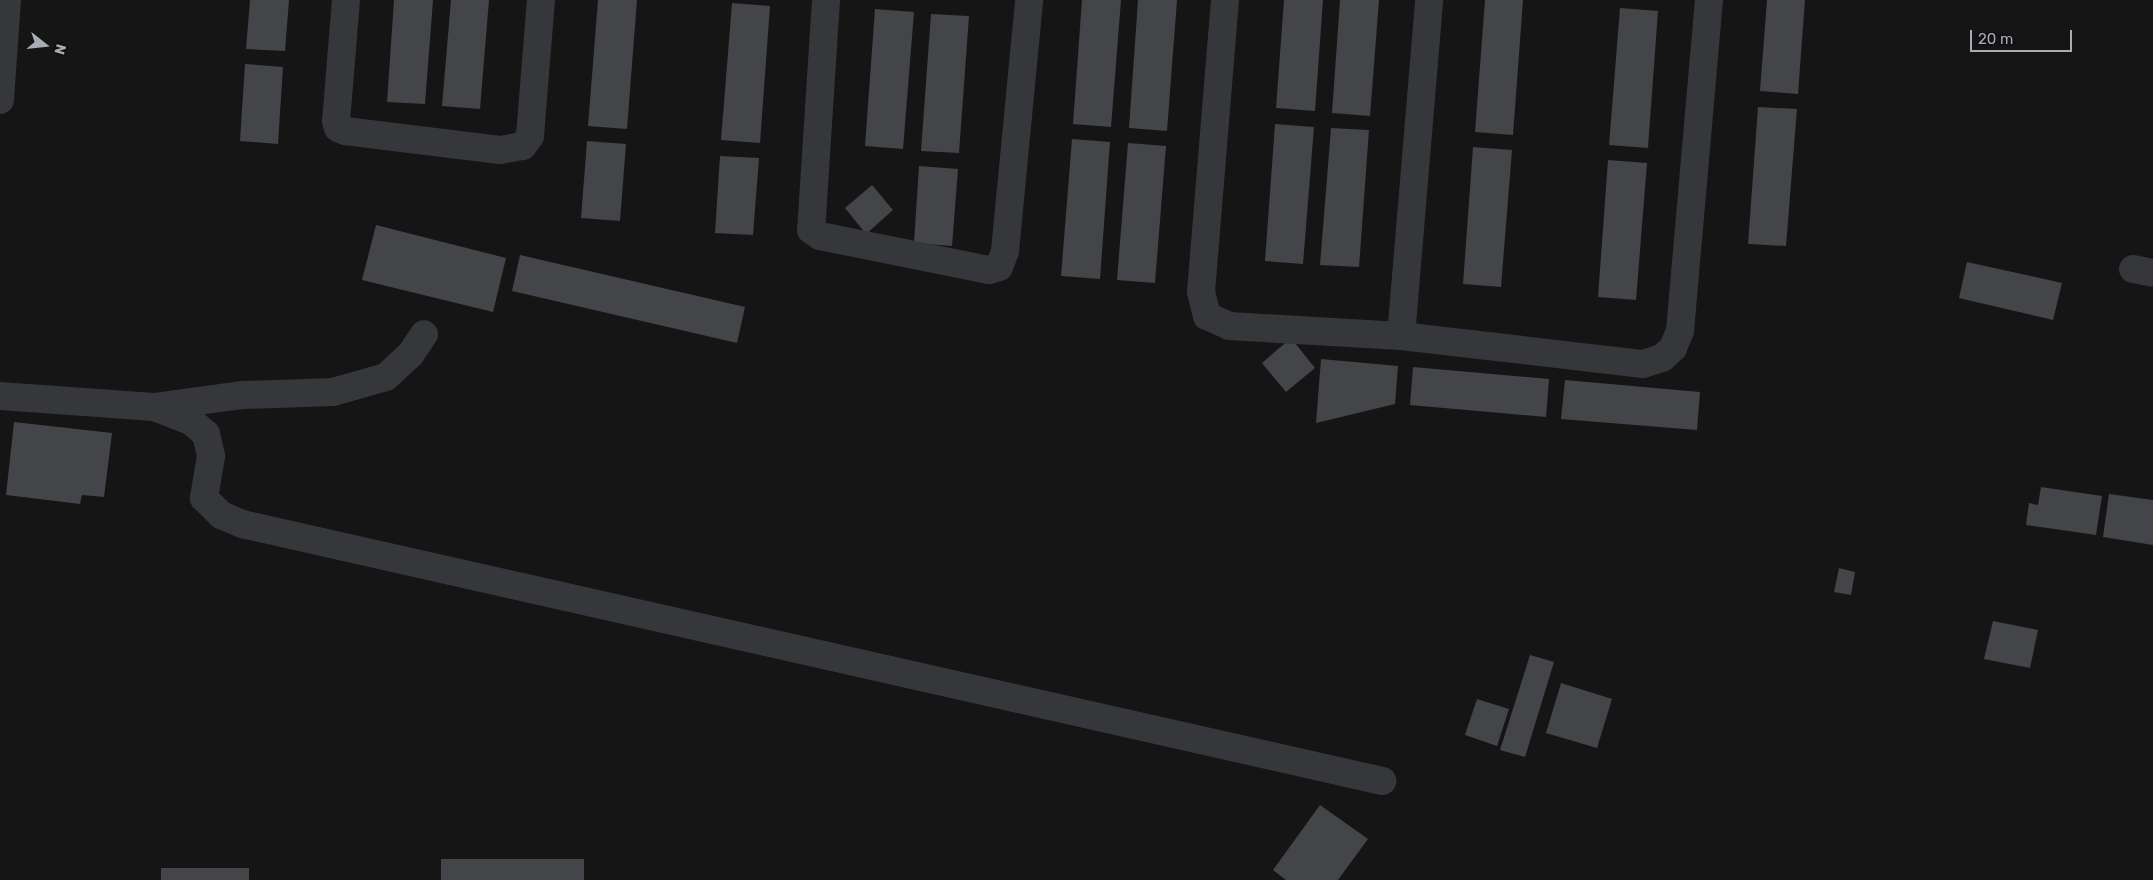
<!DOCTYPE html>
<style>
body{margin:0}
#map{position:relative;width:2153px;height:880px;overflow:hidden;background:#151516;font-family:Rubik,sans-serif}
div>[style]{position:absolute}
.building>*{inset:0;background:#444549}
.minor>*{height:28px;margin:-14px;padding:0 14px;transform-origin:14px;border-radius:14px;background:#36373b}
span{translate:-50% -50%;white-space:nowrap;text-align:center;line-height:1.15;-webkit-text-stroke:4px #101011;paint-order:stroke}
.north{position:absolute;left:20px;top:20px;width:50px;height:50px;-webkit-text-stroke:4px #101011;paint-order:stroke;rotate:106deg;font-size:14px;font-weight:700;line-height:20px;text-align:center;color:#a8acb5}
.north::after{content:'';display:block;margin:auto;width:18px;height:22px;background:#a8acb5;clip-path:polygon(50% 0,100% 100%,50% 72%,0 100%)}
.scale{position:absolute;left:1970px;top:30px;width:102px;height:22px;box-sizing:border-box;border:2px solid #a8acb5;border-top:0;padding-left:6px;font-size:15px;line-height:18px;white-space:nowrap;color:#a8acb5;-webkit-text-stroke:4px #101011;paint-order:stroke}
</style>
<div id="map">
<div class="building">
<i style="clip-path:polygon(250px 0,289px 0,285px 51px,246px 49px)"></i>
<i style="clip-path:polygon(394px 0,433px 0,425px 104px,387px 102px)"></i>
<i style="clip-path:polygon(451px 0,489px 0,480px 109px,442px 106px)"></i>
<i style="clip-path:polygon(598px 0,637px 0,627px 129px,588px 126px)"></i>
<i style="clip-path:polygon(1082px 0,1121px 0,1111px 127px,1073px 124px)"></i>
<i style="clip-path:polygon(1138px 0,1177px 0,1167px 131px,1129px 128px)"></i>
<i style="clip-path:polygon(1284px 0,1323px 0,1315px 111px,1276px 108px)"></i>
<i style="clip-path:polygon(1340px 0,1379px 0,1370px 116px,1332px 113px)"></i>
<i style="clip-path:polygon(1485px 0,1523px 0,1513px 135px,1475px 132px)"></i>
<i style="clip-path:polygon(1767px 0,1805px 0,1798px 94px,1760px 91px)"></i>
<i style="clip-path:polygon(732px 3px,770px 6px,760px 143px,721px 140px)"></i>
<i style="clip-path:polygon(1620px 8px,1658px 11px,1648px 148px,1609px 145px)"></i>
<i style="clip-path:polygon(875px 9px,914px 12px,903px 149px,865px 146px)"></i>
<i style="clip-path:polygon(931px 14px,969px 16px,959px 153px,921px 151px)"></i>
<i style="clip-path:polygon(245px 64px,283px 67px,278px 144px,240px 141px)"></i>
<i style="clip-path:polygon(1758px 107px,1797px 109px,1786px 246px,1748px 244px)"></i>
<i style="clip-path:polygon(1275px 124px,1314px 127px,1303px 264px,1265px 261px)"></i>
<i style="clip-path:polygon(1331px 128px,1369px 130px,1359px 267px,1320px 265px)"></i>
<i style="clip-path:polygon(1072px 139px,1110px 142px,1100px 279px,1061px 276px)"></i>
<i style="clip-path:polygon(587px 141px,626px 144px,620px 221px,581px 218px)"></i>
<i style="clip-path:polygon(1128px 143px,1166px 146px,1155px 283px,1117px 280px)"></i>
<i style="clip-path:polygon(1473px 147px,1512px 150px,1501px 287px,1463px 284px)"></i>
<i style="clip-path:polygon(720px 156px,759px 158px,753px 235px,715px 233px)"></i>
<i style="clip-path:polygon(1608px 160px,1647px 163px,1636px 300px,1598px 297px)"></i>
<i style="clip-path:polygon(919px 166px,958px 169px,952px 246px,914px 243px)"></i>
<i style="clip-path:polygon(872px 185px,893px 210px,866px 234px,845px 208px)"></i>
<i style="clip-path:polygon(376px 225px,506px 258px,493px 312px,362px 280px)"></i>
<i style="clip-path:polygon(520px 255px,745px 307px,737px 343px,512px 291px)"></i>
<i style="clip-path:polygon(1967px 262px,2062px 283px,2053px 320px,1959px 298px)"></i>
<i style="clip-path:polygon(1291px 338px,1315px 368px,1286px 392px,1262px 363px)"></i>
<i style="clip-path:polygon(1321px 359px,1398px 366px,1395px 404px,1316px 423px)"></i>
<i style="clip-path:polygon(1413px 367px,1549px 379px,1546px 417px,1410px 405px)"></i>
<i style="clip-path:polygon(1565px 380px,1700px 392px,1697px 430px,1561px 419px)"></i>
<i style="clip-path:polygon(14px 422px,112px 433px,104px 497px,82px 495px,80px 504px,6px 495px)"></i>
<i style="clip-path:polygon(2041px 487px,2102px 496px,2096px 535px,2026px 525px,2029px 503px,2038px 505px)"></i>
<i style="clip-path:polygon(2109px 494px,2153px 500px,2153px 545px,2103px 537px)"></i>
<i style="clip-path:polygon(1839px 568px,1855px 572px,1851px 595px,1834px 592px)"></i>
<i style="clip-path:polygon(1993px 621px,2038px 630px,2030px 668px,1984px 659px)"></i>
<i style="clip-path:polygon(1530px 655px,1554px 662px,1525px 757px,1500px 750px)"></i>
<i style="clip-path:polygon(1561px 683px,1612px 699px,1597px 748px,1546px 733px)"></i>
<i style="clip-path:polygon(1477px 699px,1509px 709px,1497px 746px,1465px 735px)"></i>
<i style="clip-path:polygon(1320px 805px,1368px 839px,1338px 880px,1286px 880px,1273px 870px)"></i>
<i style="clip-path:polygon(441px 859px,584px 859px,584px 880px,441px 880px)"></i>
<i style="clip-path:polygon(161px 868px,249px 868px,249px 880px,161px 880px)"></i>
</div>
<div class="minor">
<i style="left:346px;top:0;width:121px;rotate:94.7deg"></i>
<i style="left:336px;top:121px;width:7px;rotate:74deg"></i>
<i style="left:338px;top:128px;width:8px;rotate:23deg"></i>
<i style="left:345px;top:131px;width:156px;rotate:7deg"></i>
<i style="left:500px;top:150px;width:23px;rotate:-10deg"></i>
<i style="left:523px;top:146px;width:12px;rotate:-55deg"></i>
<i style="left:530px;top:136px;width:136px;rotate:-85.4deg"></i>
<i style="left:826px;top:0;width:230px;rotate:93.7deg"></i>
<i style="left:811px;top:230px;width:11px;rotate:34deg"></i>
<i style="left:820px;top:236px;width:172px;rotate:11.4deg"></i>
<i style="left:989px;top:270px;width:10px;rotate:-17deg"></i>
<i style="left:999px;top:267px;width:17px;rotate:-69deg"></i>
<i style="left:1005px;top:251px;width:252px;rotate:-84.5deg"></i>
<i style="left:1225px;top:0;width:293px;rotate:94.7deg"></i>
<i style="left:1201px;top:292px;width:25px;rotate:76deg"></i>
<i style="left:1207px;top:316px;width:24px;rotate:24deg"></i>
<i style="left:1229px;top:326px;width:172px;rotate:3.3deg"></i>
<i style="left:1401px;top:336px;width:244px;rotate:6.6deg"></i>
<i style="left:1643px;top:364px;width:20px;rotate:-18deg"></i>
<i style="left:1662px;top:358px;width:15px;rotate:-42deg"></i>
<i style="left:1673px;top:348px;width:18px;rotate:-68deg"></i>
<i style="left:1680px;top:331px;width:332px;rotate:-85deg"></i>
<i style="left:0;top:100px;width:100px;rotate:-86deg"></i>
<i style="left:2133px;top:269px;width:20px;rotate:11deg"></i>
<i style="left:1401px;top:336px;width:337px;rotate:-85.2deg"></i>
<i style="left:0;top:396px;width:154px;rotate:4.1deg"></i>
<i style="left:154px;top:407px;width:90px;rotate:-7.7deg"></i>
<i style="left:243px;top:395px;width:90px;rotate:-1.9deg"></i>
<i style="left:333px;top:392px;width:55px;rotate:-15.8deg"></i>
<i style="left:386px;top:377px;width:33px;rotate:-43deg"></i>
<i style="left:410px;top:355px;width:25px;rotate:-56deg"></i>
<i style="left:154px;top:407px;width:40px;rotate:21deg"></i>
<i style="left:191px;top:421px;width:20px;rotate:41deg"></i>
<i style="left:206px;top:434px;width:23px;rotate:77deg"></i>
<i style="left:211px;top:456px;width:43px;rotate:99.5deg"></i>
<i style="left:204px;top:498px;width:24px;rotate:45deg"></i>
<i style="left:221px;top:515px;width:23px;rotate:23deg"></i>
<i style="left:242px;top:524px;width:1169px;rotate:12.7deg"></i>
</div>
<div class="north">N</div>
<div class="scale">20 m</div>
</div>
